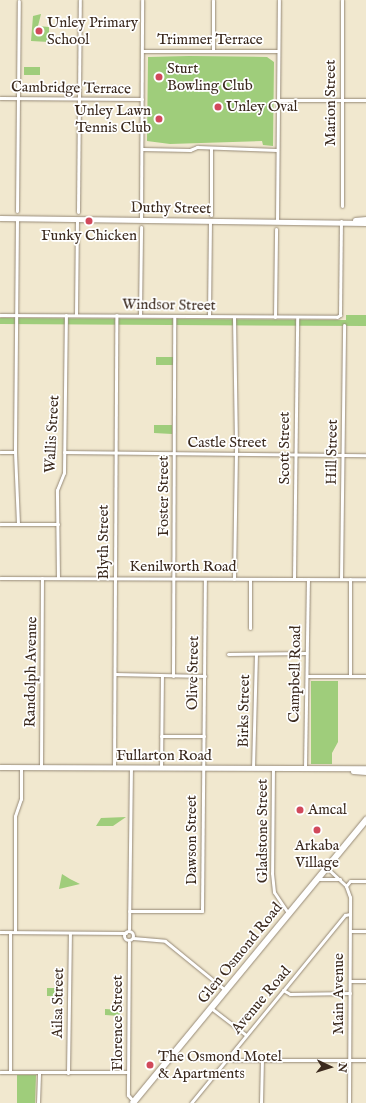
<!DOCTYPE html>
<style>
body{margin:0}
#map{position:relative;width:366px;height:1103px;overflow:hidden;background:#f1e8cf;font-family:"IM FELL English",serif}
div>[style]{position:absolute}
.green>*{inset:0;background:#9fcd7b}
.roads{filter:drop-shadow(0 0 1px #968976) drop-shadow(0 0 1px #968976)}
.street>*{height:3px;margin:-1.5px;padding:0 1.5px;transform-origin:1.5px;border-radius:1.5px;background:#fff}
.street>.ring{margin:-1.5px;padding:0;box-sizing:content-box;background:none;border:3px solid #fff;border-radius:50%}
.secondary>*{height:4.5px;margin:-2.25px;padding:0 2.25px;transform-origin:2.25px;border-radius:2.25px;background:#fff}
.primary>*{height:5px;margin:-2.5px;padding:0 2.5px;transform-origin:2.5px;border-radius:2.5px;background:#fff}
.highway>*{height:5.5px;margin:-2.75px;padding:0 2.75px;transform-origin:2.75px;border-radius:2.75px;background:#fff}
.dots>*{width:11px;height:11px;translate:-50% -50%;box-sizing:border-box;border:2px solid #fff;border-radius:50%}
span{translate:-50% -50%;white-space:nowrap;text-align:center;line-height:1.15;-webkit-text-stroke:3.5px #fff;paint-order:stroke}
.poi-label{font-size:15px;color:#3b2a1e}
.left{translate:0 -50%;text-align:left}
.right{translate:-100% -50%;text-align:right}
.street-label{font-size:15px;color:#3b2a1e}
.north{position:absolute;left:310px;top:1047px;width:40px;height:40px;-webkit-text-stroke:3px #fff;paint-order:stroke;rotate:94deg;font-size:11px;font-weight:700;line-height:16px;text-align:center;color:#3b2a1e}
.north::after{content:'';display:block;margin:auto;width:14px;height:18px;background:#3b2a1e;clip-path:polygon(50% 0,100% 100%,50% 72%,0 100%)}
</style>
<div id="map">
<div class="green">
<i style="clip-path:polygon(41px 14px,38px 26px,49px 27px,49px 42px,31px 41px,33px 16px)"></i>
<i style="clip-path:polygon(189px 56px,267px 57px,274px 62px,273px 146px,263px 145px,262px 141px,170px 144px,147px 141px,148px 57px)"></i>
<i style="clip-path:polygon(24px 67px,40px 67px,40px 75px,24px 75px)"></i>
<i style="clip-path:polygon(346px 315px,366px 315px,366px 326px,0 324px,0 318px,346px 320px)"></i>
<i style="clip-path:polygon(156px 357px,173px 357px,173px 365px,156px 365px)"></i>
<i style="clip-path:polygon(154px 425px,172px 425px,172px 434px,154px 433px)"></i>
<i style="clip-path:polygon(311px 681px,338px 681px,338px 742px,332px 753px,332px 764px,311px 764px)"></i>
<i style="clip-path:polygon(126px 817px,113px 826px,96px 826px,101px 818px)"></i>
<i style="clip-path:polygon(62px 874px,70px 879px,80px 884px,59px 889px)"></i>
<i style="clip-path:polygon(47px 988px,63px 988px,63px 996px,47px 996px)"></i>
<i style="clip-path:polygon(105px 1009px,120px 1010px,120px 1016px,105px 1015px)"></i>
<i style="clip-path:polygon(17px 1075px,36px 1075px,35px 1103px,17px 1103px)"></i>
</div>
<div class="roads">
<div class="street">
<i style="left:142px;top:51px;width:136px"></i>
<i style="left:213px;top:51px;width:51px;rotate:-90deg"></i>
<i style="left:0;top:98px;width:142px;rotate:0.4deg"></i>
<i style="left:278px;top:100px;width:88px"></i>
<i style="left:142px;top:149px;width:48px;rotate:1.2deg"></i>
<i style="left:190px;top:150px;width:8px;rotate:-23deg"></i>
<i style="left:197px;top:147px;width:80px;rotate:2.1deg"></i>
<i style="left:342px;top:206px;width:206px;rotate:-90deg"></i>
<i style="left:17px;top:211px;width:210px;rotate:-89.5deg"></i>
<i style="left:78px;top:212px;width:212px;rotate:-89.5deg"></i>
<i style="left:211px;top:215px;width:67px;rotate:-90deg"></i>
<i style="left:17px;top:219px;width:233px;rotate:90.5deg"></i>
<i style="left:15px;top:452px;width:72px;rotate:87.6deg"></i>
<i style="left:141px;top:220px;width:220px;rotate:-89.7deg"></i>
<i style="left:277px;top:220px;width:220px;rotate:-89.5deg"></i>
<i style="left:0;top:315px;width:337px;rotate:0.3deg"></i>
<i style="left:337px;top:317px;width:4px;rotate:-34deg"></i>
<i style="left:340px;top:315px;width:94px;rotate:-89.4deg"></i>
<i style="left:76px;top:315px;width:96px;rotate:-89.4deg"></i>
<i style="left:140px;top:315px;width:88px;rotate:-89.3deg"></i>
<i style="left:209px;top:316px;width:95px;rotate:-89.4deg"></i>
<i style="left:234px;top:317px;width:134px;rotate:89.1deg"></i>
<i style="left:236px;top:451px;width:128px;rotate:90.9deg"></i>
<i style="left:275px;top:317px;width:88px;rotate:-89.3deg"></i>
<i style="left:0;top:452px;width:15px"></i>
<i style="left:64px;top:452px;width:302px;rotate:0.6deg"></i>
<i style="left:0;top:524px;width:58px"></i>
<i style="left:0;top:578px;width:366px;rotate:0.2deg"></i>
<i style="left:58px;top:578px;width:88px;rotate:-90.7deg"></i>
<i style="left:57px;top:490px;width:18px;rotate:-68deg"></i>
<i style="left:64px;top:473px;width:158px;rotate:-89.3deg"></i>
<i style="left:250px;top:579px;width:49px;rotate:90deg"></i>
<i style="left:294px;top:579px;width:261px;rotate:-89.3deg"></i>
<i style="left:341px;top:579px;width:254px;rotate:-89.3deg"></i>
<i style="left:350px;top:579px;width:97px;rotate:90deg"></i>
<i style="left:228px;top:654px;width:78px;rotate:-0.7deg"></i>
<i style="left:115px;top:674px;width:90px;rotate:1.3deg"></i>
<i style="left:173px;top:676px;width:360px;rotate:-89.8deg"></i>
<i style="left:307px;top:676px;width:59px"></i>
<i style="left:161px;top:736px;width:43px"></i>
<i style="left:41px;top:767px;width:189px;rotate:-89.7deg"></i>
<i style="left:114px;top:768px;width:453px;rotate:-89.7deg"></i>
<i style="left:161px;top:768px;width:92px;rotate:-89.4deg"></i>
<i style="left:253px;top:768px;width:114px;rotate:-88.5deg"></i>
<i style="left:273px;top:768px;width:105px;rotate:90.5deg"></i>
<i style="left:272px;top:873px;width:19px;rotate:84deg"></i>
<i style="left:274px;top:892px;width:25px;rotate:56deg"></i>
<i style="left:305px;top:768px;width:189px;rotate:-89.1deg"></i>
<i style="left:327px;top:868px;width:26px;rotate:43deg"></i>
<i style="left:318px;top:879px;width:22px"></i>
<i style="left:129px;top:911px;width:73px"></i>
<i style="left:202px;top:911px;width:332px;rotate:-89.5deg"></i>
<i style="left:129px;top:929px;width:161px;rotate:-89.3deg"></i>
<i style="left:350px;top:931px;width:16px"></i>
<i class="ring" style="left:124.5px;top:931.5px;width:6px;height:6px"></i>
<i style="left:0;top:932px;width:126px;rotate:0.5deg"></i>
<i style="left:15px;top:932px;width:116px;rotate:-90deg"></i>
<i style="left:15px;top:816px;width:18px;rotate:-71deg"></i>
<i style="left:21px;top:799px;width:32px;rotate:-90deg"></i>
<i style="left:133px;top:938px;width:32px;rotate:5deg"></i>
<i style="left:165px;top:941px;width:77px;rotate:39.2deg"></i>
<i style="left:129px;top:942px;width:153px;rotate:90.4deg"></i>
<i style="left:128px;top:1095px;width:9px;rotate:49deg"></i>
<i style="left:350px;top:981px;width:16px"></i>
<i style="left:283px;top:990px;width:8px;rotate:30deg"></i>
<i style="left:290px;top:994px;width:60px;rotate:-1deg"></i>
<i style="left:211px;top:1008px;width:44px;rotate:37.6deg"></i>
<i style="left:228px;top:1058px;width:5px;rotate:22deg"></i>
<i style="left:233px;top:1060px;width:133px"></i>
<i style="left:0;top:1072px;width:128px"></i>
<i style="left:10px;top:1072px;width:140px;rotate:-90deg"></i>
<i style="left:68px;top:1073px;width:140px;rotate:-89.2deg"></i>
<i style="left:38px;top:1103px;width:31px;rotate:-88deg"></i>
<i style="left:191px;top:1103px;width:243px;rotate:-50.7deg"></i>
<i style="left:345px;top:915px;width:5px;rotate:-11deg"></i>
<i style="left:261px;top:1103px;width:43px;rotate:-88.7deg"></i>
<i style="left:349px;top:1103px;width:206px;rotate:-89.7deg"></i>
<i style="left:350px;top:897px;width:12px;rotate:-110deg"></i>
<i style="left:346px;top:886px;width:6px;rotate:-51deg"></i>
<i style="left:350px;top:881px;width:16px"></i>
</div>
<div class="secondary">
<i style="left:0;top:218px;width:366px;rotate:0.8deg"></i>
<i style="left:355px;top:220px;width:11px;rotate:-5deg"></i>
</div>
<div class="primary">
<i style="left:0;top:767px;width:366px;rotate:0.2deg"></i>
<i style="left:353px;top:771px;width:13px;rotate:4deg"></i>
</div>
<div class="highway">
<i style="left:133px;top:1103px;width:367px;rotate:-50.5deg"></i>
</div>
</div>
<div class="dots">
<i style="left:39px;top:31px;background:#d1495b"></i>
<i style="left:159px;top:77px;background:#d1495b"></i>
<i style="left:218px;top:107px;background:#d1495b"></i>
<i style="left:159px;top:119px;background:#d1495b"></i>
<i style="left:89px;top:221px;background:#d1495b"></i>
<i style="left:300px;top:810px;background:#d1495b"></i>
<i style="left:317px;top:830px;background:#d1495b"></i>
<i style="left:150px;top:1065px;background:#d1495b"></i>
</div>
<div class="poi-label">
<span class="left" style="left:47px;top:31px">Unley Primary<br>School</span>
<span class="left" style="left:167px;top:77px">Sturt<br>Bowling Club</span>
<span class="left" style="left:226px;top:107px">Unley Oval</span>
<span class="right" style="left:151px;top:119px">Unley Lawn<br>Tennis Club</span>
<span style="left:89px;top:236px">Funky Chicken</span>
<span class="left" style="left:308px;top:810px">Amcal</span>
<span style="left:317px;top:854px">Arkaba<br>Village</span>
<span class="left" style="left:158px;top:1065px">The Osmond Motel<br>&amp; Apartments</span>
</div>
<div class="street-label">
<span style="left:210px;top:40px">Trimmer Terrace</span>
<span style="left:71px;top:88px;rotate:1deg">Cambridge Terrace</span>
<span style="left:331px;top:103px;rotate:-90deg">Marion Street</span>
<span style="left:171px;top:208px;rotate:1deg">Duthy Street</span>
<span style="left:169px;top:305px;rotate:1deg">Windsor Street</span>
<span style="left:52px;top:434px;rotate:-87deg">Wallis Street</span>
<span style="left:227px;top:443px">Castle Street</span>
<span style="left:285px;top:448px;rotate:-90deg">Scott Street</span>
<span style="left:332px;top:452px;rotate:-89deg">Hill Street</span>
<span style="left:164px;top:496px;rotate:-90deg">Foster Street</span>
<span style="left:104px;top:542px;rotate:-90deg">Blyth Street</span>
<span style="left:183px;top:567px">Kenilworth Road</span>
<span style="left:31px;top:672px;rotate:-89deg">Randolph Avenue</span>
<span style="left:193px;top:673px;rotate:-89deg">Olive Street</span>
<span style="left:295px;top:674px;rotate:-89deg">Campbell Road</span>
<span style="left:244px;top:711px;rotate:-89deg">Birks Street</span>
<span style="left:164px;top:756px">Fullarton Road</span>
<span style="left:263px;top:831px;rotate:-90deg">Gladstone Street</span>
<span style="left:192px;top:840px;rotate:-90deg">Dawson Street</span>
<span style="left:240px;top:953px;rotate:-51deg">Glen Osmond Road</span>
<span style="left:339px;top:994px;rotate:-90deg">Main Avenue</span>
<span style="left:261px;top:1000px;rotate:-50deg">Avenue Road</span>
<span style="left:58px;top:1003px;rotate:-89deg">Ailsa Street</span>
<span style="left:118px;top:1023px;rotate:-90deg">Florence Street</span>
</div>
<div class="north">N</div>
</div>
